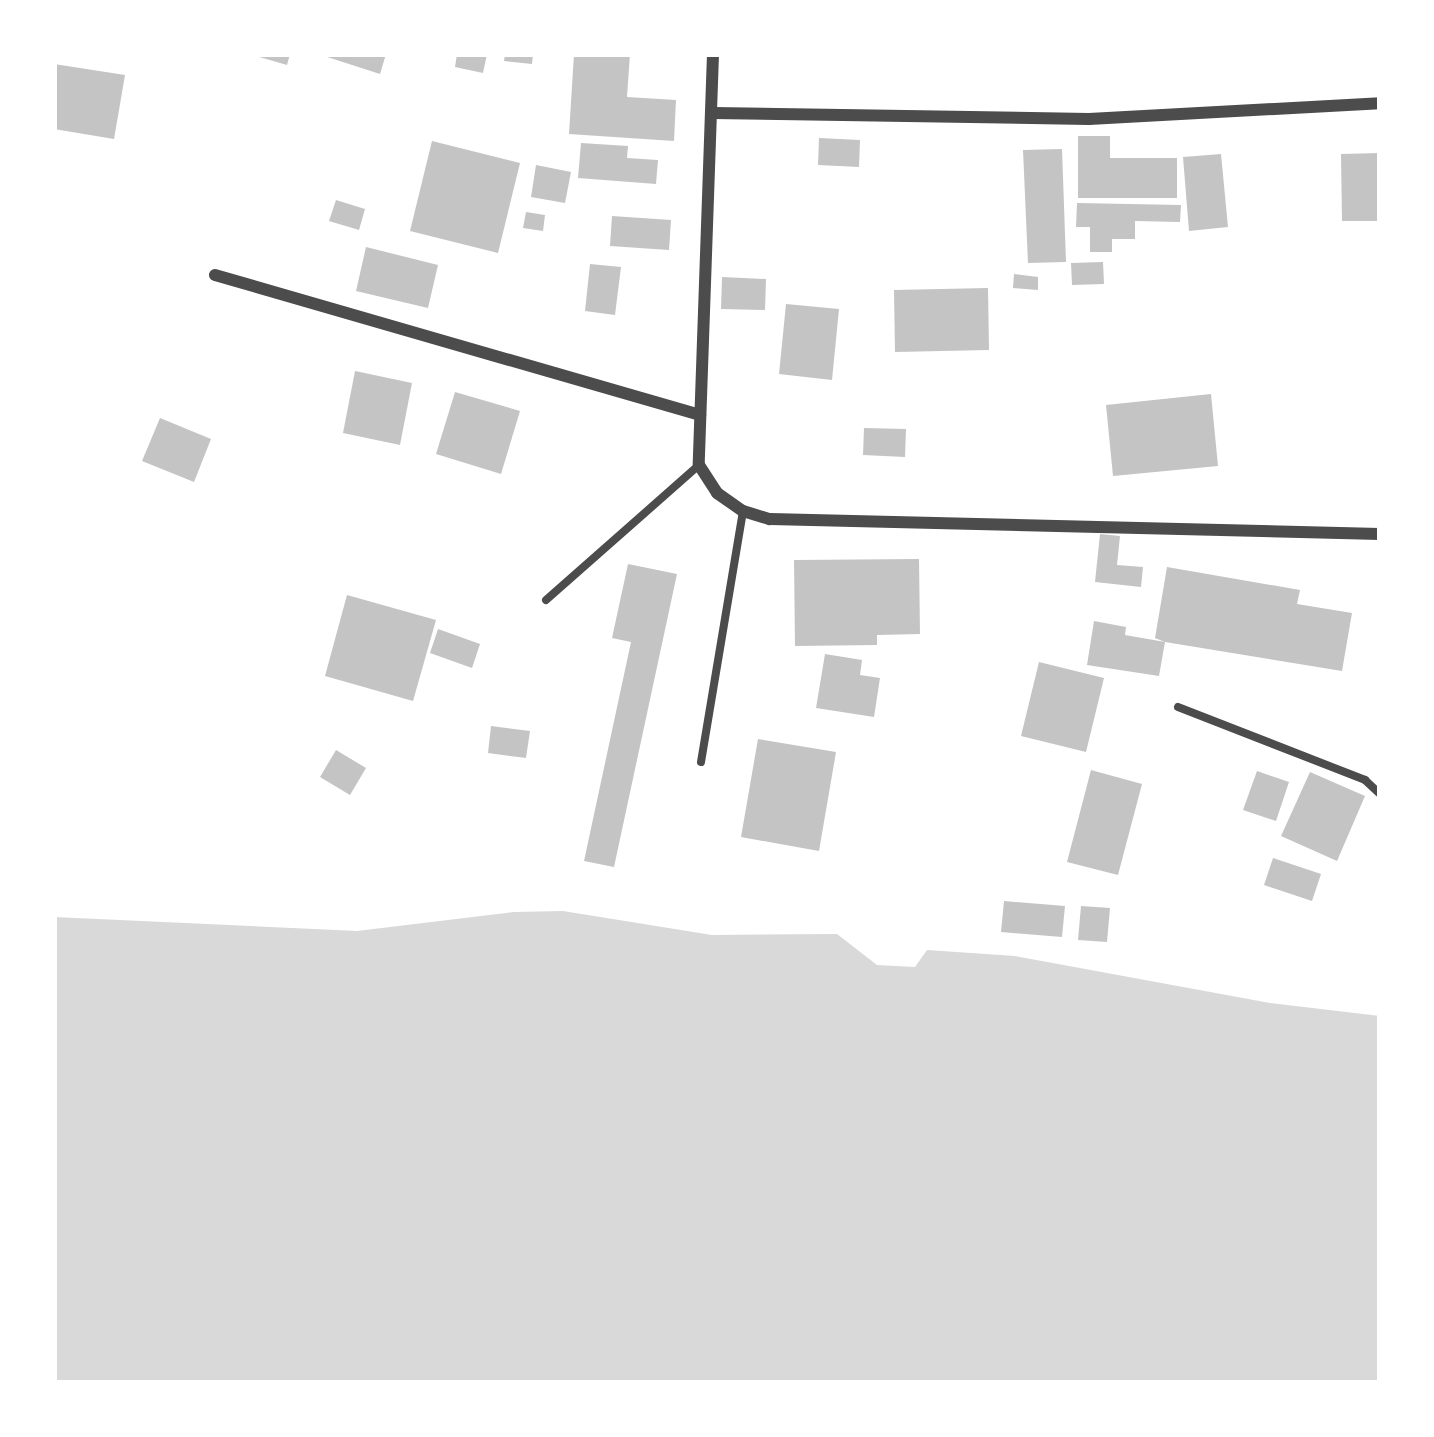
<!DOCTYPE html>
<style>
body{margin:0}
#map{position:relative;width:1434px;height:1437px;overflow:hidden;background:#fff;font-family:Inter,sans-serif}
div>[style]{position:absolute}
.water>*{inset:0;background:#d9d9d9}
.building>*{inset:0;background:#c4c4c4}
.service>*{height:8px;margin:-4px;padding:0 4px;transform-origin:4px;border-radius:4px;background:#4c4c4c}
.minor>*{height:12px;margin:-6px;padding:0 6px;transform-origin:6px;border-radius:6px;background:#4c4c4c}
span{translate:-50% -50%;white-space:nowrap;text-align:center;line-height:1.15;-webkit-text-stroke:9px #fff;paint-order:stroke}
.frame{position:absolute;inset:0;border:57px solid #fff;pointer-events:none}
</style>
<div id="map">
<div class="water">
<i style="clip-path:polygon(563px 911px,712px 935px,837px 934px,877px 965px,915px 967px,927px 950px,1015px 956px,1270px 1003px,1380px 1016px,1380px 1383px,54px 1383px,54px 917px,357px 931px,514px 912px)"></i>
</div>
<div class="building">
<i style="clip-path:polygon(249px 54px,290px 54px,287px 65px)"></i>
<i style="clip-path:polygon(318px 54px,386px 54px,380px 74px)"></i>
<i style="clip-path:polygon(457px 54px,487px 54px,483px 73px,455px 67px)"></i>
<i style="clip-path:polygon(505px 54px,533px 54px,532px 64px,504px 61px)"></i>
<i style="clip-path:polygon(574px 54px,630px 54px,627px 97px,676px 100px,674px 141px,569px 134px)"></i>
<i style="clip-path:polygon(54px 64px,125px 75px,114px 139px,54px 129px)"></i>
<i style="clip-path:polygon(1078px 136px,1110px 136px,1110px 158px,1177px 158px,1177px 198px,1078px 198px)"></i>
<i style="clip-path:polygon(819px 138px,860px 140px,859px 167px,818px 165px)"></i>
<i style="clip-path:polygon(432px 141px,520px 163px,498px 253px,410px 231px)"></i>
<i style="clip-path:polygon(581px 143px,628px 146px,627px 158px,658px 160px,656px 184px,578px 178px)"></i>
<i style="clip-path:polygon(1062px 149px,1066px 262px,1028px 263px,1023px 150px)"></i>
<i style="clip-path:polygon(1380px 153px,1380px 221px,1342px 221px,1341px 154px)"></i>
<i style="clip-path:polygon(1221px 154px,1228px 227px,1189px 231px,1183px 157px)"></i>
<i style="clip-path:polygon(536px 165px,571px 172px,565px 203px,531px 197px)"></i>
<i style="clip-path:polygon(336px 200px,365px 209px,359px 230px,329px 221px)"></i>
<i style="clip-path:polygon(1077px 203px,1181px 205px,1180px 222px,1135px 221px,1135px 239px,1112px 239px,1112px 252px,1090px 252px,1090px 227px,1076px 227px)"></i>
<i style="clip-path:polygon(526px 212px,545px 215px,543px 231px,523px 228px)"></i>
<i style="clip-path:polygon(612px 216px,671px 220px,669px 250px,610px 246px)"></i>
<i style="clip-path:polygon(366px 247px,438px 265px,428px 308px,356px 291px)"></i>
<i style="clip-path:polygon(1103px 262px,1104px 284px,1072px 285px,1071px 263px)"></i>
<i style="clip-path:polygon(590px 264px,621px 267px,615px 315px,585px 311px)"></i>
<i style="clip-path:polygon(1014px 274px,1038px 277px,1038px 290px,1013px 288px)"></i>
<i style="clip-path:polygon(722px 277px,766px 279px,765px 310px,721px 309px)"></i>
<i style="clip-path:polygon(988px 288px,989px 350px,895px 352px,894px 290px)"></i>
<i style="clip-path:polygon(786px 304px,839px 309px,832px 380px,779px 374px)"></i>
<i style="clip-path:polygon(355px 371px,412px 383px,400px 445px,343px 433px)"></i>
<i style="clip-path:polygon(455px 392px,520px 411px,501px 474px,436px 454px)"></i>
<i style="clip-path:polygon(1211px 394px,1218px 466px,1113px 476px,1106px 405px)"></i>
<i style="clip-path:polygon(160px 418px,211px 439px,194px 482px,142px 461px)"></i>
<i style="clip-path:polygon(864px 428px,906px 429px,905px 457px,863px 455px)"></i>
<i style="clip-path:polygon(1100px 534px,1120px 536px,1117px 565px,1143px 567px,1141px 587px,1095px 582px)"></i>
<i style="clip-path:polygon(919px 559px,920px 634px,877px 635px,877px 645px,795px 646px,794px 560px)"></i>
<i style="clip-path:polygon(628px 564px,677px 574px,614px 867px,584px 861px,631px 642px,612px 638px)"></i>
<i style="clip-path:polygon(1167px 567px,1300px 590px,1297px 604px,1352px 613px,1342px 671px,1165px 642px,1159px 676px,1087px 665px,1094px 621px,1126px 627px,1125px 635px,1165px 642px,1155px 638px)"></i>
<i style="clip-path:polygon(347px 595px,436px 620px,413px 701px,325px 676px)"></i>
<i style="clip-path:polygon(438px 629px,480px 644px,472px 668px,430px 653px)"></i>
<i style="clip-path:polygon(825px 654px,862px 660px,860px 675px,880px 678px,874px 717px,816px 708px)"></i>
<i style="clip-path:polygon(1039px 662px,1104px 678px,1086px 752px,1021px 736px)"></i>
<i style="clip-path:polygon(491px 726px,530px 731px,526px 758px,488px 753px)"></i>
<i style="clip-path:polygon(758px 739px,836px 752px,819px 851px,741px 837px)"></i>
<i style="clip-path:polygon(336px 750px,366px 768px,350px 795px,320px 777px)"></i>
<i style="clip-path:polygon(1091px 770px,1142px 784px,1118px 875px,1067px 862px)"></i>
<i style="clip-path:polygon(1257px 771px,1289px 782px,1276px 821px,1243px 810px)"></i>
<i style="clip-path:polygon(1310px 772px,1365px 796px,1337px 861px,1281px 836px)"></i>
<i style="clip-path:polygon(1273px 858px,1321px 874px,1312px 901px,1264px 885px)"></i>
<i style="clip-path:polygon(1004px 901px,1065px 906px,1062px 937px,1001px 932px)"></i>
<i style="clip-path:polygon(1081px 906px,1110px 908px,1107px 942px,1078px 940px)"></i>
</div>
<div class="service">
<i style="left:546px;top:600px;width:204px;rotate:-41.4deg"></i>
<i style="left:1178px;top:707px;width:201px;rotate:21.3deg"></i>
<i style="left:1365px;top:780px;width:21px;rotate:43deg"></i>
<i style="left:701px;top:762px;width:254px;rotate:-80.5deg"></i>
</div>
<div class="minor">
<i style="left:713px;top:54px;width:411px;rotate:92deg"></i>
<i style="left:699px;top:465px;width:33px;rotate:57deg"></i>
<i style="left:717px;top:493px;width:32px;rotate:35deg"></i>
<i style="left:743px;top:511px;width:28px;rotate:17deg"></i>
<i style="left:770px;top:519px;width:610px;rotate:1.41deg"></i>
<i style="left:713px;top:113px;width:376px;rotate:0.9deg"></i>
<i style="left:1089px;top:119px;width:291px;rotate:-3.1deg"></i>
<i style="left:215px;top:275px;width:505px;rotate:16.1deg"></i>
</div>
<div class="frame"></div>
</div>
